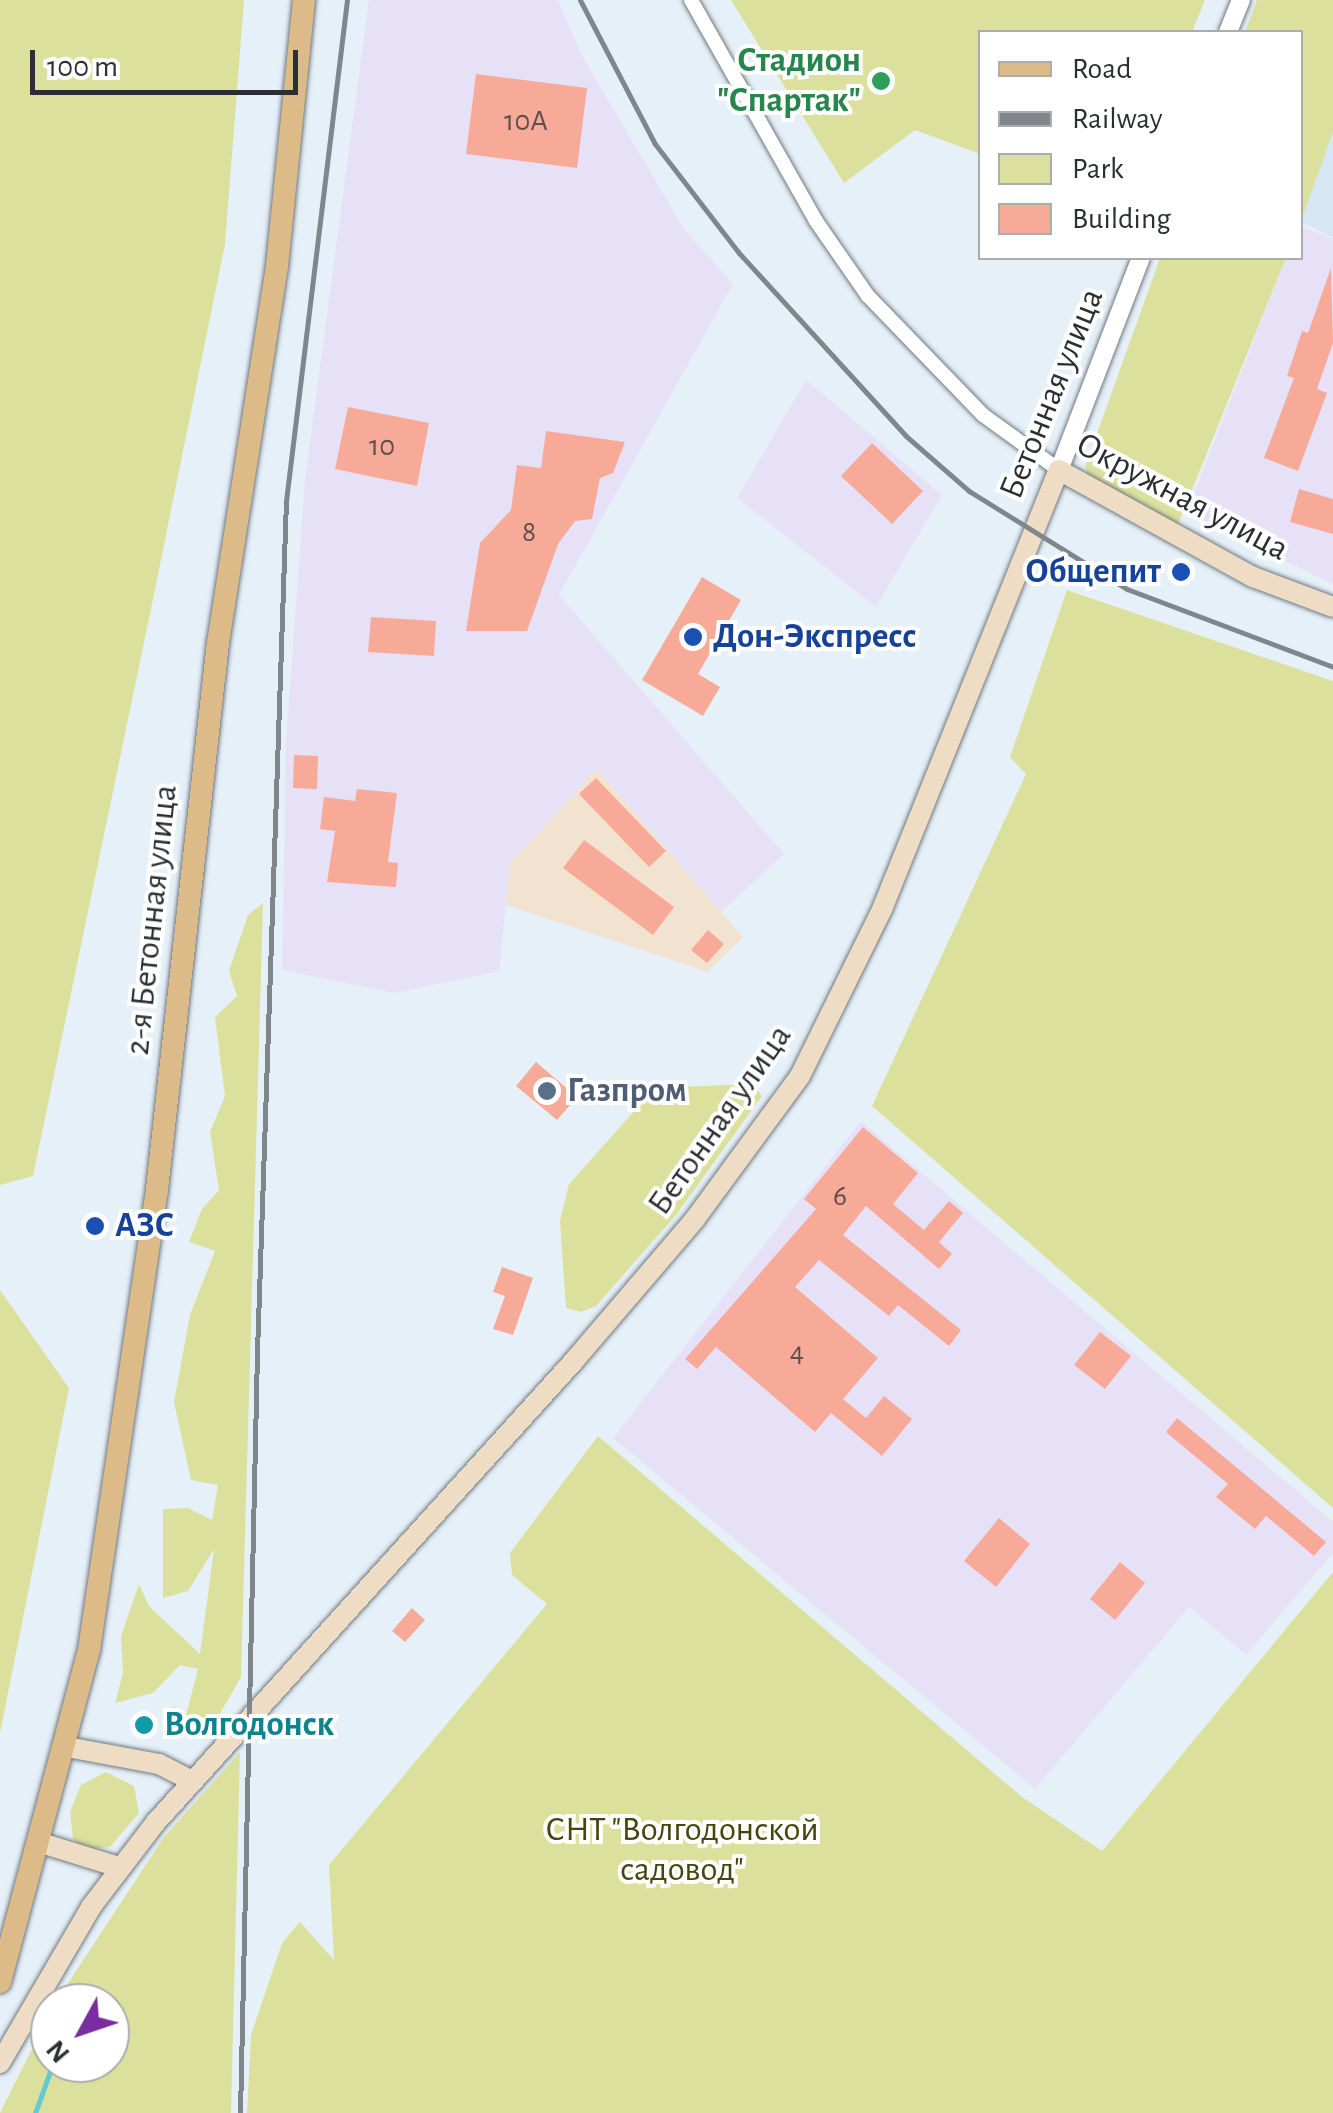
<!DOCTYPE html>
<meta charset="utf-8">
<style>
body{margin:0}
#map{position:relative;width:1333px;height:2113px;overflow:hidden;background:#e6f0f8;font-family:"Alegreya Sans",sans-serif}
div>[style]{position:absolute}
.commercial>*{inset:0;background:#f2e2d0}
.industrial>*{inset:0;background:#e7e1f7}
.built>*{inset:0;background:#d6e6f3}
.green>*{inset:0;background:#dbe19d}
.stream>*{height:5px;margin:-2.5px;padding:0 2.5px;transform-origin:2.5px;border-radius:2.5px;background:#63cad0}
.building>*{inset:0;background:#f8aa99}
.roads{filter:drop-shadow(0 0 2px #707980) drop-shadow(0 0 2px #707980)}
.minor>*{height:14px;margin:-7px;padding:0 7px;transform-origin:7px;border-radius:7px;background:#fff}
.tertiary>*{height:18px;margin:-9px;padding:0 9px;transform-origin:9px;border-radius:9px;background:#fff}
.secondary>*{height:20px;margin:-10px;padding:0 10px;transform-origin:10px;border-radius:10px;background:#eeddc4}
.primary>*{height:22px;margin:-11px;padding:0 11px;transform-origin:11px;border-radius:11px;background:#dcbb89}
.rail>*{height:5px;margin:-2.5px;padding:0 2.5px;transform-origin:2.5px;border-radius:2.5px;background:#80878c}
.dots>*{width:28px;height:28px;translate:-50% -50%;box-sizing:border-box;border:5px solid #fff;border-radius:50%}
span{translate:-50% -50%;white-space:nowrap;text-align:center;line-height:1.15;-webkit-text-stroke:8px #fff;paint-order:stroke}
.number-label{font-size:30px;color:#5e4e4c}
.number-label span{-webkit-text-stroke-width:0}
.leisure-label{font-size:35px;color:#27864d;font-weight:700}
.right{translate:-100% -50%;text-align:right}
.street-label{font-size:35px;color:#2b2f32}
.transit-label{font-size:35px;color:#164399;font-weight:700}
.left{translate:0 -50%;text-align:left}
.service-label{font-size:35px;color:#4e5e75;font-weight:700}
.culture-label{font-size:35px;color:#0d838f;font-weight:700}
.park-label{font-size:35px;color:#43460d}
.legend{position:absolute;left:978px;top:30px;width:325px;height:230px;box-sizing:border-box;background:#fff;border:2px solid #aaacad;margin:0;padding:12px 18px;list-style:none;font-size:30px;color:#2b2f32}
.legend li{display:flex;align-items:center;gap:20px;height:50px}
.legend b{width:50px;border:2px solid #aaacad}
.north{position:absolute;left:30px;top:1983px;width:100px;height:100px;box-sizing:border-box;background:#fff;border:2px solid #aaacad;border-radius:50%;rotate:230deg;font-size:28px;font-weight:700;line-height:40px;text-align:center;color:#2b2f32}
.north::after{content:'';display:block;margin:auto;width:35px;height:45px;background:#792d9f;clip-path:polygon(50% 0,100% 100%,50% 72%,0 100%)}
.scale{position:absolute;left:30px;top:50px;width:268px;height:45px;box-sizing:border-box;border:5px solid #2b2f32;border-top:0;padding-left:12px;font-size:30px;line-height:35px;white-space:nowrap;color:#2b2f32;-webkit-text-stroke:8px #fff;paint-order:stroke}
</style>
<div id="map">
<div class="commercial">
<i style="clip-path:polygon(597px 769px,743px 937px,708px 972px,506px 905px,510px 863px)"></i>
</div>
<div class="industrial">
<i style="clip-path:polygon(369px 0,558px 0,582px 56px,684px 229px,733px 284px,559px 595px,784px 854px,721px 912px,597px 769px,510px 863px,499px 971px,395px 993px,282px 970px,286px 742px,305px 480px)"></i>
<i style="clip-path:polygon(1301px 226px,1333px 239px,1333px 584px,1186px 514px,1286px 258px,1300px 258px)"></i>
<i style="clip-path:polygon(806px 380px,942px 495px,876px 607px,737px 498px)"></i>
<i style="clip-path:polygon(861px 1121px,1333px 1522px,1333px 1553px,1246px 1655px,1189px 1607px,1035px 1789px,613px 1438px)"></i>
</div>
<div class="built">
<i style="clip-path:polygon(1333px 132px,1333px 238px,1300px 221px)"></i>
</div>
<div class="green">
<i style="clip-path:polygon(0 0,244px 0,225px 244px,152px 604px,33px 1176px,0 1185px)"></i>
<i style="clip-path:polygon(731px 0,1205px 0,1192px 32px,981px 32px,980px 154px,915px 130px,844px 183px)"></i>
<i style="clip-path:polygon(1257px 0,1333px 0,1333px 132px,1301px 221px,1300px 32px,1245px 32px)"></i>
<i style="clip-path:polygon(1160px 258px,1286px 258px,1177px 527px,1088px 476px,1085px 467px)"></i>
<i style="clip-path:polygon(1067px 590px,1333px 681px,1333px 1508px,872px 1106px,1026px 774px,1010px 757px)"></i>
<i style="clip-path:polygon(263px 903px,241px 1677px,214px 1724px,195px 1738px,178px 1733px,173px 1706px,186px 1715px,198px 1669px,180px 1665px,153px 1693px,115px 1703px,123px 1673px,121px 1636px,139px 1584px,149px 1606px,200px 1654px,214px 1549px,188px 1591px,163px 1598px,163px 1509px,188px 1508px,212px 1520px,218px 1485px,191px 1480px,174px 1402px,190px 1315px,215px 1251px,189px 1242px,202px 1209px,219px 1190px,210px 1132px,225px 1096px,215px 1017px,237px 996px,229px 971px,248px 915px)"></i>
<i style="clip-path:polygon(753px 1084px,762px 1096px,676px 1215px,596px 1306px,581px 1312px,566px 1308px,560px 1221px,569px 1184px,655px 1088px)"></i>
<i style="clip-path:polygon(0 1290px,69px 1388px,0 1733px)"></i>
<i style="clip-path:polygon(598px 1436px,1022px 1797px,1102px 1851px,1333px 1572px,1333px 2113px,247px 2113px,251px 2035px,282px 1943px,300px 1922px,334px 1960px,329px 1865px,547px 1604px,512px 1575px,510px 1553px)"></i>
<i style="clip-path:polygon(240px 1752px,231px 2113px,0 2113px,50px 2013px,50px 2063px,110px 2063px,110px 2003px,55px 2003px,164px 1837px)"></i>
<i style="clip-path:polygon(106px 1772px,134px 1786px,139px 1813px,110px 1847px,85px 1849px,73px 1839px,70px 1812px,81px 1785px)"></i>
</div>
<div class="stream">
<i style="left:35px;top:2113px;width:53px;rotate:-70.2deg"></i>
</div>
<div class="building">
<i style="clip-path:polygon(476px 74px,587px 88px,577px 168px,466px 154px)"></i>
<i style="clip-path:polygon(1331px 268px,1333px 343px,1317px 389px,1327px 393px,1298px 471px,1264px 458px,1294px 378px,1287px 376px,1302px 331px,1308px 333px)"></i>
<i style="clip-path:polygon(348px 407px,429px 423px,417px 486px,335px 469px)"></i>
<i style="clip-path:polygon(546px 431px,625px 442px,613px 473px,600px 478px,592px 519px,575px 521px,558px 544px,527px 631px,466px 631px,480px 543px,511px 510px,517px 465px,541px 468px)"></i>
<i style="clip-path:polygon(872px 443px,923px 491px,892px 524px,841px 476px)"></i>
<i style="clip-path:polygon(1299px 489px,1333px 499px,1333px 534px,1290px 522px)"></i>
<i style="clip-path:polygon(702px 577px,741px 600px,698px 674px,720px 687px,703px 716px,642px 680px)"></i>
<i style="clip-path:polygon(371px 617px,436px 621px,434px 656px,368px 652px)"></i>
<i style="clip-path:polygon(294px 755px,318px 756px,317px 789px,293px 788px)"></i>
<i style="clip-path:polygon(596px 778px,666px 851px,649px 867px,579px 794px)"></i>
<i style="clip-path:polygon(357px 789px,397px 793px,388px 862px,398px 863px,396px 887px,327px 882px,335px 831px,320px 829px,324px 797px,355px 801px)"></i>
<i style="clip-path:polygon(584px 840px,674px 907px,653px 935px,563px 868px)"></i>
<i style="clip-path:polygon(708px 930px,724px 944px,707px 963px,691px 950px)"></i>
<i style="clip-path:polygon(536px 1062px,577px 1097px,557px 1120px,516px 1086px)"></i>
<i style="clip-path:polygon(863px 1127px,918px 1173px,893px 1204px,924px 1230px,949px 1201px,963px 1213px,939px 1242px,952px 1254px,939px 1269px,866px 1206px,843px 1235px,961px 1330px,949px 1346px,898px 1305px,889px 1316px,819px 1260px,795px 1287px,878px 1358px,843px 1399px,866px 1418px,884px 1396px,912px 1419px,882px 1456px,831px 1413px,815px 1432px,716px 1347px,697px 1369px,685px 1359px,816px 1209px,804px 1199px)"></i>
<i style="clip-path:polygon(502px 1267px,533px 1278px,513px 1335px,493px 1329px,505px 1296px,493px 1292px)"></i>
<i style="clip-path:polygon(1100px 1332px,1131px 1356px,1105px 1389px,1074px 1365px)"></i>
<i style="clip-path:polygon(1177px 1418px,1326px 1542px,1314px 1556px,1266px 1516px,1255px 1529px,1216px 1497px,1228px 1484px,1166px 1432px)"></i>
<i style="clip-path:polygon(999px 1518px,1030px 1544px,996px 1587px,964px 1561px)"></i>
<i style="clip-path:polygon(1120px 1562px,1145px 1583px,1115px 1620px,1090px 1599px)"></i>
<i style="clip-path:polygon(412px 1608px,425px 1620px,405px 1642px,392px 1631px)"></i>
</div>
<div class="roads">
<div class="minor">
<i style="left:691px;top:0;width:254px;rotate:60.5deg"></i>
<i style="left:816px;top:221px;width:91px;rotate:55.3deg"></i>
<i style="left:868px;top:296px;width:165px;rotate:46deg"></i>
<i style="left:983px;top:415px;width:94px;rotate:35.9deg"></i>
</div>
<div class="tertiary">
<i style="left:1228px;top:32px;width:35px;rotate:-68deg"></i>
<i style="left:1059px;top:470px;width:227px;rotate:-68.9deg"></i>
</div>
<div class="secondary">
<i style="left:67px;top:1747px;width:94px;rotate:10.5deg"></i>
<i style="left:159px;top:1764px;width:37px;rotate:27deg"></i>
<i style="left:38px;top:1842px;width:85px;rotate:17.2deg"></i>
<i style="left:0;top:2063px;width:181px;rotate:-59.7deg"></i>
<i style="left:91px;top:1907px;width:107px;rotate:-52.6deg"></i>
<i style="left:156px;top:1822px;width:621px;rotate:-47.81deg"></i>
<i style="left:573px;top:1362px;width:188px;rotate:-49.5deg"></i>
<i style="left:695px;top:1219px;width:177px;rotate:-53.7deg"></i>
<i style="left:800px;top:1076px;width:188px;rotate:-63.8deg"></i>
<i style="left:883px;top:907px;width:471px;rotate:-68.1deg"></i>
<i style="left:1059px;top:470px;width:222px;rotate:28.9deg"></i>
<i style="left:1253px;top:577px;width:85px;rotate:20.6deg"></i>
</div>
<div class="primary">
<i style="left:0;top:1982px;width:344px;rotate:-75deg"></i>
<i style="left:89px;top:1650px;width:466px;rotate:-81.6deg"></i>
<i style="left:157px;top:1189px;width:549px;rotate:-83.63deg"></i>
<i style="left:218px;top:643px;width:382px;rotate:-81.1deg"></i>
<i style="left:277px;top:266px;width:267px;rotate:-84.2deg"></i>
</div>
</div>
<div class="rail">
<i style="left:580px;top:0;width:162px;rotate:62.5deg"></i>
<i style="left:655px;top:144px;width:138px;rotate:52.4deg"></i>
<i style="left:739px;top:253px;width:248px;rotate:47.6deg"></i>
<i style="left:906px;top:436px;width:84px;rotate:41.1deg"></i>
<i style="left:969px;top:491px;width:186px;rotate:31.8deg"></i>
<i style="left:1127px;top:589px;width:220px;rotate:20.7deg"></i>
<i style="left:240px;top:2113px;width:761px;rotate:-88.72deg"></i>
<i style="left:257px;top:1352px;width:851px;rotate:-88.05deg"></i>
<i style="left:286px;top:501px;width:505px;rotate:-83.06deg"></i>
</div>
<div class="dots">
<i style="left:881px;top:81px;background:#2e9e5b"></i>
<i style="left:1181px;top:572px;background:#1a4fb4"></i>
<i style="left:693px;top:637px;background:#1a4fb4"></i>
<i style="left:547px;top:1091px;background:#5c6f8a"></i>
<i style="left:95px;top:1226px;background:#1a4fb4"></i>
<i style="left:144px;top:1725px;background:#0f9aa8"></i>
</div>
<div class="number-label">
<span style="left:526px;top:121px">10А</span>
<span style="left:382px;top:446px">10</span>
<span style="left:529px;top:532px">8</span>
<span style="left:840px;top:1196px">6</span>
<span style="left:797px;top:1352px">4</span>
</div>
<div class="leisure-label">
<span class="right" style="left:861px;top:81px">Стадион<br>"Спартак"</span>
</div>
<div class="street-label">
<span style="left:1052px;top:394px;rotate:-68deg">Бетонная улица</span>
<span style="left:1182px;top:497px;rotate:28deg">Окружная улица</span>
<span style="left:152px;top:920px;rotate:-84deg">2-я Бетонная улица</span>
<span style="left:720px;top:1120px;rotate:-55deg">Бетонная улица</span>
</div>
<div class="transit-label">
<span class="right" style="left:1161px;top:572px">Общепит</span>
<span class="left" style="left:713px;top:637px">Дон-Экспресс</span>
<span class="left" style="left:115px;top:1226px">АЗС</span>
</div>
<div class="service-label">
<span class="left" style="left:567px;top:1091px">Газпром</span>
</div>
<div class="culture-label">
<span class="left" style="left:164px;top:1725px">Волгодонск</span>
</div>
<div class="park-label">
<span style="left:682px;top:1850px">СНТ "Волгодонской<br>садовод"</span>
</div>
<ul class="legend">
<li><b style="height:12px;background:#dcbb89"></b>Road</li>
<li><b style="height:12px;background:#80878c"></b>Railway</li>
<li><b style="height:28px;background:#dbe19d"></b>Park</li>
<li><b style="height:28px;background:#f8aa99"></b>Building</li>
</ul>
<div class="north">N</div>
<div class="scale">100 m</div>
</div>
